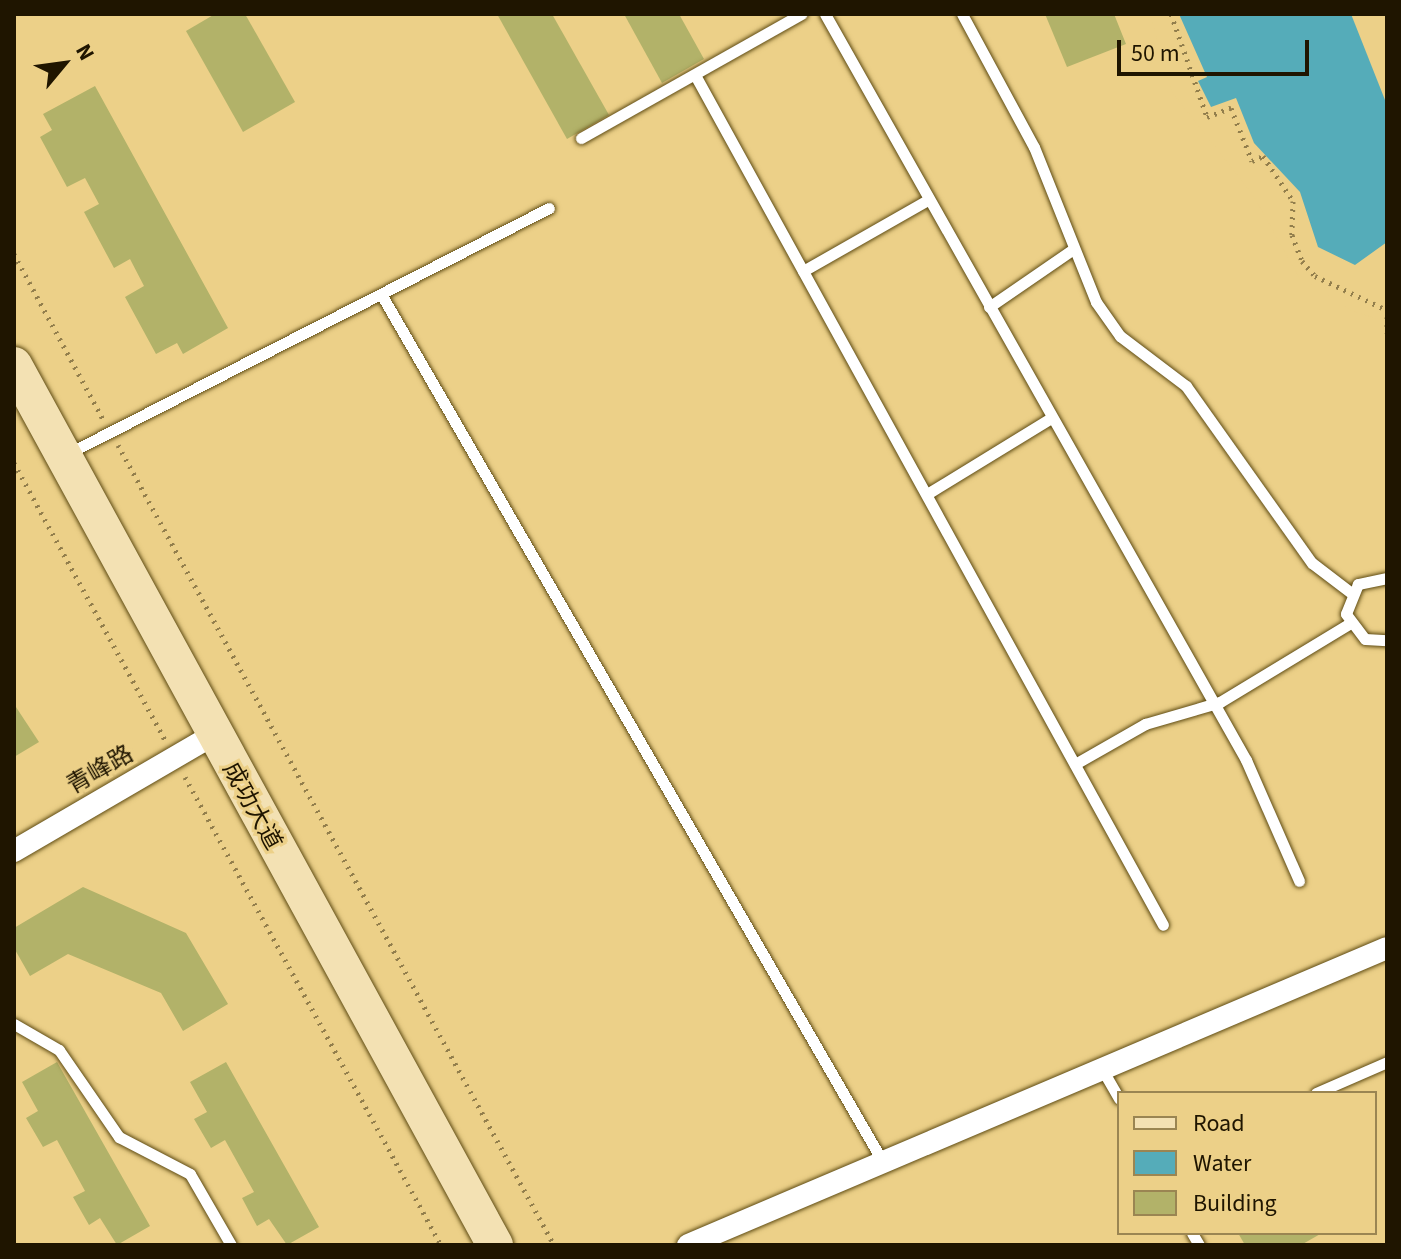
<!DOCTYPE html>
<meta charset="utf-8">
<style>
body{margin:0}
#map{position:relative;width:1401px;height:1259px;overflow:hidden;background:#ecd088;font-family:"Source Sans 3","Noto Sans SC",sans-serif}
div>[style]{position:absolute}
.water>*{inset:0;background:#55acb9}
.pier>*{inset:0;background:#ecd088}
.building>*{inset:0;background:#b2b269}
.path>*{height:5px;margin-top:-2.5px;transform-origin:0;background:repeating-linear-gradient(90deg,#927e4c 0 2px,transparent 0 8px)}
.roads{filter:drop-shadow(0 0 2px #5f4c14) drop-shadow(0 0 2px #5f4c14)}
.lane>*{height:11px;margin:-5.5px;padding:0 5.5px;transform-origin:5.5px;border-radius:5.5px;background:#fff}
.street>*{height:22px;margin:-11px;padding:0 11px;transform-origin:11px;border-radius:11px;background:#fff}
.primary>*{height:36px;margin:-18px;padding:0 18px;transform-origin:18px;border-radius:18px;background:#f3e1b3}
span{translate:-50% -50%;white-space:nowrap;text-align:center;line-height:1.15;-webkit-text-stroke:6px #ecd088;paint-order:stroke}
.street-label{font-size:24px;color:#1f1500}
.frame{position:absolute;inset:0;border:16px solid #1f1500;pointer-events:none}
.legend{position:absolute;left:1117px;top:1091px;width:260px;height:144px;box-sizing:border-box;background:#ecd088;border:2px solid #9a8552;margin:0;padding:10px 14px;list-style:none;font-size:24px;color:#1f1500}
.legend li{display:flex;align-items:center;gap:16px;height:40px}
.legend b{width:40px;border:2px solid #9a8552}
.north{position:absolute;left:24px;top:24px;width:80px;height:80px;-webkit-text-stroke:6px #ecd088;paint-order:stroke;rotate:61deg;font-size:22px;font-weight:700;line-height:32px;text-align:center;color:#1f1500}
.north::after{content:'';display:block;margin:auto;width:28px;height:36px;background:#1f1500;clip-path:polygon(50% 0,100% 100%,50% 72%,0 100%)}
.scale{position:absolute;left:1117px;top:40px;width:192px;height:36px;box-sizing:border-box;border:4px solid #1f1500;border-top:0;padding-left:10px;font-size:24px;line-height:28px;white-space:nowrap;color:#1f1500;-webkit-text-stroke:6px #ecd088;paint-order:stroke}
</style>
<div id="map">
<div class="water">
<i style="clip-path:polygon(1154px 14px,1351px 14px,1387px 105px,1387px 318px,1302px 274px)"></i>
</div>
<div class="pier">
<i style="clip-path:polygon(1150px 14px,1179px 14px,1207px 77px,1198px 81px,1211px 107px,1236px 98px,1254px 143px,1300px 192px,1318px 247px,1355px 265px,1387px 242px,1387px 322px,1350px 310px,1299px 277px,1253px 195px,1172px 92px)"></i>
</div>
<div class="building">
<i style="clip-path:polygon(215px 14px,245px 14px,295px 102px,243px 132px,186px 31px)"></i>
<i style="clip-path:polygon(497px 14px,552px 14px,609px 115px,567px 139px)"></i>
<i style="clip-path:polygon(624px 14px,679px 14px,704px 59px,662px 83px)"></i>
<i style="clip-path:polygon(1045px 14px,1114px 14px,1126px 44px,1067px 67px)"></i>
<i style="clip-path:polygon(95px 86px,228px 328px,183px 354px,177px 343px,156px 354px,125px 297px,144px 286px,130px 259px,114px 268px,84px 212px,99px 204px,85px 178px,67px 187px,40px 137px,52px 130px,43px 114px)"></i>
<i style="clip-path:polygon(14px 704px,39px 742px,14px 757px)"></i>
<i style="clip-path:polygon(83px 887px,186px 933px,228px 1004px,183px 1031px,161px 993px,68px 954px,30px 976px,14px 948px,14px 928px)"></i>
<i style="clip-path:polygon(57px 1062px,150px 1226px,117px 1245px,100px 1218px,89px 1225px,73px 1197px,85px 1191px,57px 1140px,43px 1147px,26px 1118px,38px 1111px,22px 1082px)"></i>
<i style="clip-path:polygon(226px 1062px,319px 1227px,287px 1245px,269px 1219px,257px 1226px,242px 1198px,254px 1192px,225px 1140px,211px 1148px,194px 1119px,207px 1112px,190px 1082px)"></i>
<i style="clip-path:polygon(1238px 1233px,1322px 1233px,1301px 1245px,1245px 1245px)"></i>
</div>
<div class="path">
<i style="left:1171px;top:14px;width:109px;rotate:70.7deg"></i>
<i style="left:1207px;top:117px;width:26px;rotate:-21deg"></i>
<i style="left:1231px;top:108px;width:57px;rotate:68.4deg"></i>
<i style="left:1252px;top:161px;width:12px;rotate:-24deg"></i>
<i style="left:1263px;top:156px;width:54px;rotate:56.3deg"></i>
<i style="left:1293px;top:201px;width:34px;rotate:92deg"></i>
<i style="left:1292px;top:235px;width:28px;rotate:69deg"></i>
<i style="left:1302px;top:261px;width:20px;rotate:49deg"></i>
<i style="left:1315px;top:276px;width:80px;rotate:25.3deg"></i>
<i style="left:14px;top:254px;width:187px;rotate:61.7deg"></i>
<i style="left:1387px;top:317px;width:16px;rotate:90deg"></i>
<i style="left:118px;top:445px;width:911px;rotate:61.41deg"></i>
<i style="left:14px;top:463px;width:315px;rotate:61.4deg"></i>
<i style="left:185px;top:777px;width:533px;rotate:61.32deg"></i>
</div>
<div class="roads">
<div class="lane">
<i style="left:825px;top:14px;width:857px;rotate:60.56deg"></i>
<i style="left:1246px;top:760px;width:132px;rotate:66.3deg"></i>
<i style="left:962px;top:14px;width:151px;rotate:61.6deg"></i>
<i style="left:1034px;top:147px;width:167px;rotate:68.2deg"></i>
<i style="left:1096px;top:302px;width:42px;rotate:54.8deg"></i>
<i style="left:1120px;top:336px;width:83px;rotate:37.1deg"></i>
<i style="left:1186px;top:386px;width:217px;rotate:54.6deg"></i>
<i style="left:1312px;top:563px;width:48px;rotate:37.3deg"></i>
<i style="left:695px;top:75px;width:970px;rotate:61.16deg"></i>
<i style="left:581px;top:138px;width:253px;rotate:-29.4deg"></i>
<i style="left:803px;top:271px;width:145px;rotate:-29.7deg"></i>
<i style="left:381px;top:294px;width:1003px;rotate:59.96deg"></i>
<i style="left:989px;top:307px;width:101px;rotate:-34.5deg"></i>
<i style="left:67px;top:454px;width:541px;rotate:-27.04deg"></i>
<i style="left:927px;top:494px;width:145px;rotate:-31.5deg"></i>
<i style="left:1387px;top:578px;width:30px;rotate:168deg"></i>
<i style="left:1358px;top:584px;width:32px;rotate:112deg"></i>
<i style="left:1346px;top:614px;width:31px;rotate:53deg"></i>
<i style="left:1365px;top:639px;width:22px;rotate:3deg"></i>
<i style="left:1075px;top:764px;width:81px;rotate:-29.7deg"></i>
<i style="left:1145px;top:724px;width:78px;rotate:-16.3deg"></i>
<i style="left:1220px;top:702px;width:151px;rotate:-31.2deg"></i>
<i style="left:14px;top:1024px;width:52px;rotate:30deg"></i>
<i style="left:59px;top:1050px;width:106px;rotate:55.4deg"></i>
<i style="left:119px;top:1137px;width:80px;rotate:27.5deg"></i>
<i style="left:190px;top:1174px;width:82px;rotate:60deg"></i>
<i style="left:1102px;top:1069px;width:34px;rotate:60deg"></i>
<i style="left:1316px;top:1093px;width:77px;rotate:-23.6deg"></i>
<i style="left:1192px;top:1233px;width:14px;rotate:60deg"></i>
</div>
<div class="street">
<i style="left:14px;top:851px;width:230px;rotate:-30.2deg"></i>
<i style="left:688px;top:1245px;width:759px;rotate:-23.02deg"></i>
</div>
<div class="primary">
<i style="left:14px;top:365px;width:1003px;rotate:61.34deg"></i>
</div>
</div>
<div class="street-label">
<span style="left:100px;top:770px;rotate:-30deg">青峰路</span>
<span style="left:252px;top:806px;rotate:61deg">成功大道</span>
</div>
<div class="frame"></div>
<ul class="legend">
<li><b style="height:10px;background:#f3e1b3"></b>Road</li>
<li><b style="height:22px;background:#55acb9"></b>Water</li>
<li><b style="height:22px;background:#b2b269"></b>Building</li>
</ul>
<div class="north">N</div>
<div class="scale">50 m</div>
</div>
